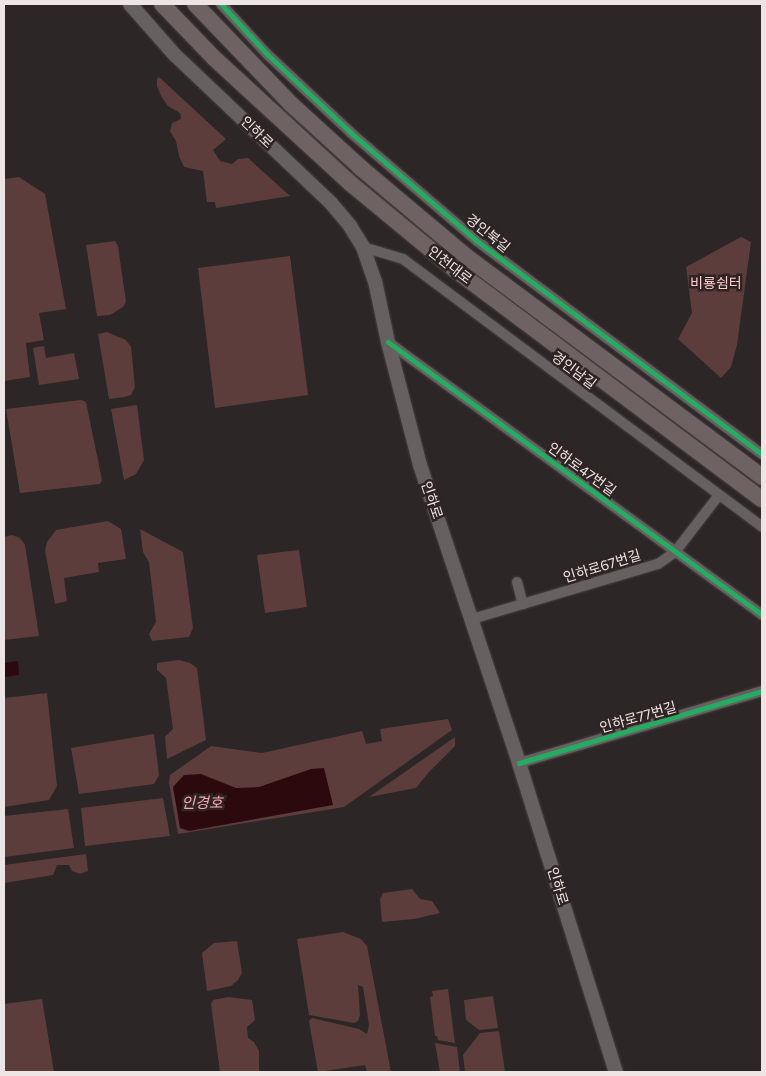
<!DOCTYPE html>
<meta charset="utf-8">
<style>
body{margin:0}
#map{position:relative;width:766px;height:1076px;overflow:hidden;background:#2d2626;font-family:Commissioner,"Noto Sans KR",sans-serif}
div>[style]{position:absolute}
.green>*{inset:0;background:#5d3c3c}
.water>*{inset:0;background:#2c090d}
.roads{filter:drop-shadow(0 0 1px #484242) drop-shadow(0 0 1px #484242)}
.minor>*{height:10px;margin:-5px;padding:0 5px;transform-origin:5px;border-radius:5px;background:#666060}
.secondary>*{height:14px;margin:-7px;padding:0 7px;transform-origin:7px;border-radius:7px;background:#666060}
.trunk>*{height:16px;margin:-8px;padding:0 8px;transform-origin:8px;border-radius:8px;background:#6f6262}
.cycleway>*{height:5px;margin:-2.5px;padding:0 2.5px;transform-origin:2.5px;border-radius:2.5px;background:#26ab63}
span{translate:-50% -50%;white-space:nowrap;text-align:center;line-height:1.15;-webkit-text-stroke:5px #302323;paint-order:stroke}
.street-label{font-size:14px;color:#ede4e4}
.park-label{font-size:14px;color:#fdcccd}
.water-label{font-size:15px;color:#f8a9ac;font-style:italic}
.frame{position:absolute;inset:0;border:5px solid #ede4e4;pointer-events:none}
</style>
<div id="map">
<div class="green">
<i style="clip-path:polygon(159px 77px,226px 139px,213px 150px,220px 161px,232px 164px,238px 159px,248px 158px,290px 196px,216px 208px,215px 202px,207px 202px,203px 171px,184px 167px,179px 156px,176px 141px,170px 131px,172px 123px,181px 119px,180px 113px,168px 106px,161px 96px,157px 86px,157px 79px)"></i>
<i style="clip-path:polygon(19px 177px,45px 194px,66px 309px,39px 313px,44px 340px,26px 343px,30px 377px,4px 381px,4px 179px)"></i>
<i style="clip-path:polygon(741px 237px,751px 242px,737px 345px,731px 367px,721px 378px,678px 339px,692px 313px,686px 267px)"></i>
<i style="clip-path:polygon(115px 241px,118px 246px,126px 302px,123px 307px,110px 315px,97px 316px,86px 245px)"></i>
<i style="clip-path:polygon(290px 256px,308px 395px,215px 408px,198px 268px)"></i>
<i style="clip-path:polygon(107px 332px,126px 340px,131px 347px,135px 387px,131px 395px,125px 397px,109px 399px,98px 334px)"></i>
<i style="clip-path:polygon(44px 346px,46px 358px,74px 353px,79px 379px,39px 385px,33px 348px)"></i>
<i style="clip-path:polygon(81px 400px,86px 402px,102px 480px,100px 484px,20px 493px,6px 409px)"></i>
<i style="clip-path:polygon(137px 405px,144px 460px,136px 474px,124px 480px,111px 409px)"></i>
<i style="clip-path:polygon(108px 521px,121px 529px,126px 559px,98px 563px,99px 572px,64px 578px,67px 601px,55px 604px,45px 550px,47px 542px,56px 530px)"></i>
<i style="clip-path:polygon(140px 529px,183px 552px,193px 628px,189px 637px,152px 641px,149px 634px,156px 622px,149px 562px,143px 552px)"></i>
<i style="clip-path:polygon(12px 535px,20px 538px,25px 545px,39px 636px,4px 640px,4px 537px)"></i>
<i style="clip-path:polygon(299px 550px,307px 607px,265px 613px,257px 555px)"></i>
<i style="clip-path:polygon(179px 660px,190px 663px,197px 668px,206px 740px,167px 759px,165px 737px,173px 729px,166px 678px,157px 670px,157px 663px)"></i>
<i style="clip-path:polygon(47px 693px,57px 786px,49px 800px,4px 807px,4px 698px)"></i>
<i style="clip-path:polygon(448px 719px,452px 730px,344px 807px,178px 834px,169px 783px,170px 775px,211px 746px,262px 753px,362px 731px,366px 744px,382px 741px,380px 729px)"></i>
<i style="clip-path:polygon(154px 734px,159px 775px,154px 784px,79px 794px,71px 748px)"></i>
<i style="clip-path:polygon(455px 737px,455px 746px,428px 773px,416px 788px,369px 797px)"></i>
<i style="clip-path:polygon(163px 798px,170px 836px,85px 846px,81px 808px)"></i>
<i style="clip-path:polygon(68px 809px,74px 848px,4px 857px,4px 816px)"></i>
<i style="clip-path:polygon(86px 854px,88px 871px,80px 874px,72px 871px,69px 865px,57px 865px,53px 875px,4px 883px,4px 865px)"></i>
<i style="clip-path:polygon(412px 889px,420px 899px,432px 901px,440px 913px,414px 919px,382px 922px,380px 899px,383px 893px)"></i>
<i style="clip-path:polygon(343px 932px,361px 939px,367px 946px,391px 1072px,367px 1072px,365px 1065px,318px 1072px,309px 1021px,312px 1018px,359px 1029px,367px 1034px,369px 1025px,363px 987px,358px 985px,360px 1015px,358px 1021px,354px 1023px,309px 1015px,297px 939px)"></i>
<i style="clip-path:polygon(237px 941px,242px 973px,238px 980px,231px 986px,207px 991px,202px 953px,214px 943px)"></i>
<i style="clip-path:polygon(448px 989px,455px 1043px,438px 1040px,437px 1036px,435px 1036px,430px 997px,433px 996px,432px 991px)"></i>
<i style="clip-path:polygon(493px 996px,498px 1028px,479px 1030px,466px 1020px,464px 1000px)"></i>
<i style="clip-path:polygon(228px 997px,252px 1000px,255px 1020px,247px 1027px,248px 1038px,254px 1042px,259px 1051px,259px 1072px,220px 1072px,211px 1004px,213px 1000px)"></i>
<i style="clip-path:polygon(42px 999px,54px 1072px,4px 1072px,4px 1004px)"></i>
<i style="clip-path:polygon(499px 1031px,505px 1072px,465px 1072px,463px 1055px,480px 1033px)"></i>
<i style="clip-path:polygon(435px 1043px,457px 1047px,460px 1072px,440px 1072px)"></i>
</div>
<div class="water">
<i style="clip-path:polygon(18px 661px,19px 675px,4px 677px,4px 663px)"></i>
<i style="clip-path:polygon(324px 768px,333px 805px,189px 831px,180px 828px,173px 787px,184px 775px,201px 774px,236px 788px,259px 787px,311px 769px)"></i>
</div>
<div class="roads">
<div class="minor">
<i style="left:221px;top:4px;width:68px;rotate:47.4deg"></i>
<i style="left:267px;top:54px;width:115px;rotate:43.2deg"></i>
<i style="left:351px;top:133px;width:166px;rotate:40.6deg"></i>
<i style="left:477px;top:241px;width:356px;rotate:36.8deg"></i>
<i style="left:363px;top:247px;width:42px;rotate:16.7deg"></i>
<i style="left:403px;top:259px;width:448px;rotate:36.7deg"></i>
<i style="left:388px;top:342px;width:463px;rotate:36.1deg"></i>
<i style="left:517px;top:582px;width:23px;rotate:75deg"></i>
<i style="left:472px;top:619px;width:194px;rotate:-16.5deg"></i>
<i style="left:658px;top:564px;width:21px;rotate:-35deg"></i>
<i style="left:675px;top:552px;width:72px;rotate:-52.3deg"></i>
<i style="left:519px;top:763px;width:253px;rotate:-16.5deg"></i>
</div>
<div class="secondary">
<i style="left:130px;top:4px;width:68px;rotate:48.6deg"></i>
<i style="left:175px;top:55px;width:215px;rotate:43.5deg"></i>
<i style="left:331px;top:203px;width:30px;rotate:50deg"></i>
<i style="left:350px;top:226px;width:25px;rotate:58deg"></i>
<i style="left:363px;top:247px;width:36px;rotate:71deg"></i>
<i style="left:375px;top:281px;width:62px;rotate:78deg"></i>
<i style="left:388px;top:342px;width:127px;rotate:75.4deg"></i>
<i style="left:420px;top:465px;width:314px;rotate:71.6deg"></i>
<i style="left:519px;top:763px;width:324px;rotate:72.6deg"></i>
</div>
<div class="trunk">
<i style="left:162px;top:4px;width:75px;rotate:46.1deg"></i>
<i style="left:214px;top:58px;width:185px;rotate:42.6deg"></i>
<i style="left:350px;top:183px;width:135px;rotate:39.6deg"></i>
<i style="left:454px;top:269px;width:384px;rotate:36.8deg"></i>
<i style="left:195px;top:4px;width:139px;rotate:46.2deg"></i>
<i style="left:291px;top:104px;width:95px;rotate:42.4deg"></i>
<i style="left:361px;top:168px;width:138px;rotate:40deg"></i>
<i style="left:467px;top:257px;width:368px;rotate:36.7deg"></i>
</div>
</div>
<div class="cycleway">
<i style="left:221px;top:4px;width:68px;rotate:47.4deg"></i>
<i style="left:267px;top:54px;width:115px;rotate:43.2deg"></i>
<i style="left:351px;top:133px;width:166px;rotate:40.6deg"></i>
<i style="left:477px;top:241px;width:356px;rotate:36.8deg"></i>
<i style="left:388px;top:342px;width:463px;rotate:36.1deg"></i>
<i style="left:519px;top:763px;width:253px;rotate:-16.5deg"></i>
</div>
<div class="street-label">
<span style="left:257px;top:132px;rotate:44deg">인하로</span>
<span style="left:488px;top:233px;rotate:39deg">경인북길</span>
<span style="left:450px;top:265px;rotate:38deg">인천대로</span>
<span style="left:574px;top:370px;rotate:37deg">경인남길</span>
<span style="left:582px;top:469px;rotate:36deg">인하로47번길</span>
<span style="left:432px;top:500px;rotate:71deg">인하로</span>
<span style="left:602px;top:566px;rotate:-17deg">인하로67번길</span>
<span style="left:638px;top:717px;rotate:-16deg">인하로77번길</span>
<span style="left:558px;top:886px;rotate:73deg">인하로</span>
</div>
<div class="park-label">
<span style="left:716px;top:283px">비룡쉼터</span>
</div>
<div class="water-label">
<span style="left:202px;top:803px">인경호</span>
</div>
<div class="frame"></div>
</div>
